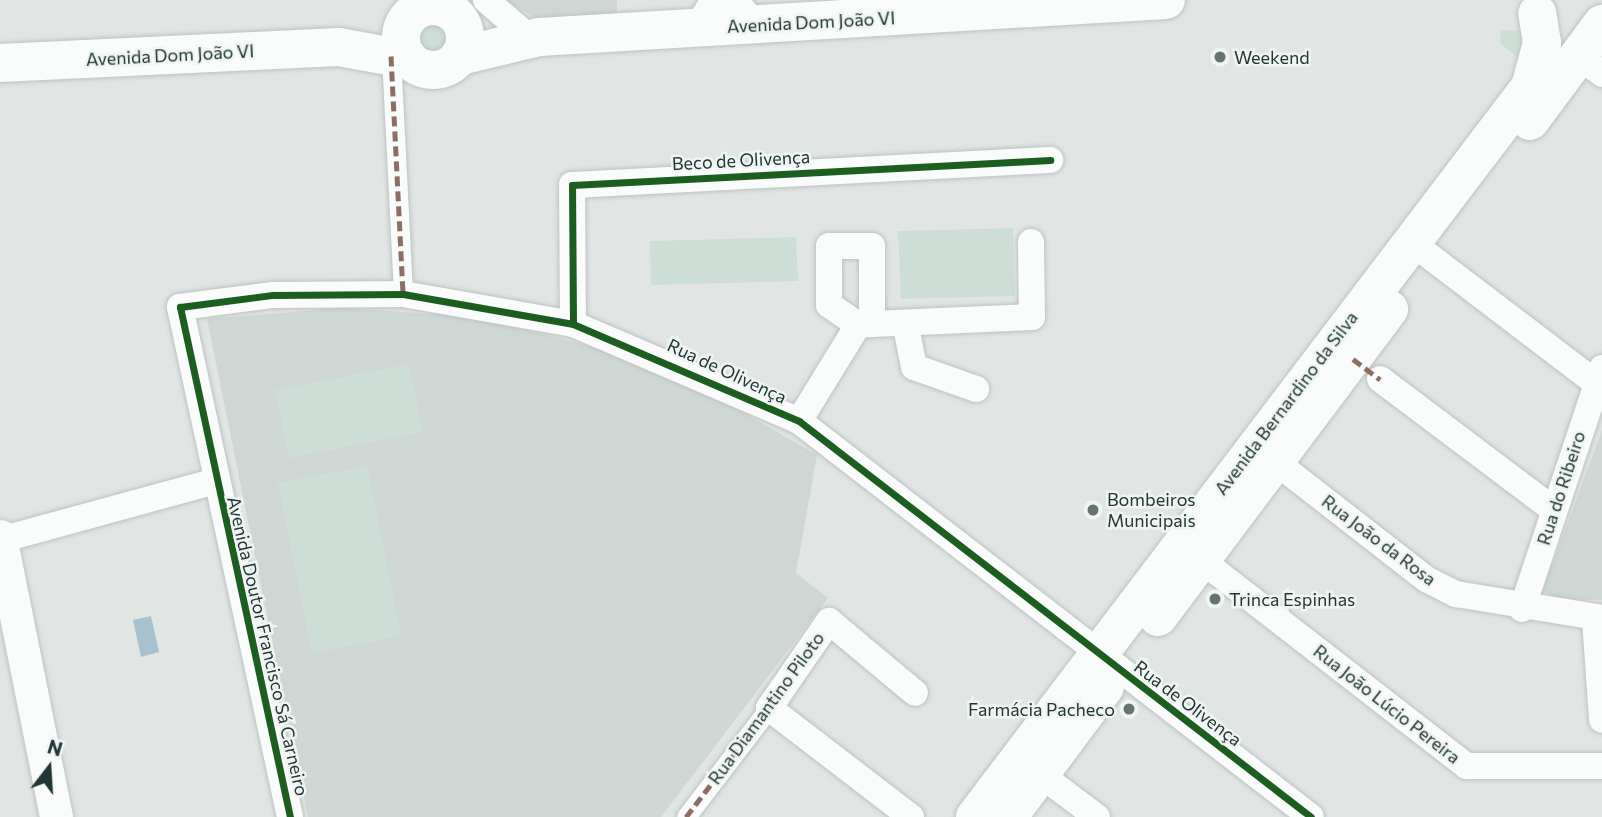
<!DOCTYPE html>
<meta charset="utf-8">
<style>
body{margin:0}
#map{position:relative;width:1602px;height:817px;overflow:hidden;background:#e1e6e5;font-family:Commissioner,sans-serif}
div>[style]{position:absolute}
.built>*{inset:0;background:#cfd7d5}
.green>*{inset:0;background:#ccded5}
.round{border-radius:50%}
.water>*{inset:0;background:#a6c2d1}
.roads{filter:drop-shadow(0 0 2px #bec3c2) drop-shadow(0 0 2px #bec3c2)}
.pedestrian>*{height:19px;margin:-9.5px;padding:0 9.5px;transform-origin:9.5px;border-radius:9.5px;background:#fafbfb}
.minor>*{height:26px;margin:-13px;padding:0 13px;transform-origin:13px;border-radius:13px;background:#fafbfb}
.tertiary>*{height:33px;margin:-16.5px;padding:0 16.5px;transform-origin:16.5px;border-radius:16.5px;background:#fafbfb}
.secondary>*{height:38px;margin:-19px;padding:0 19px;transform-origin:19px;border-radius:19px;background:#fafbfb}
.secondary>.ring{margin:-19px;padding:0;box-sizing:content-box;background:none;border:38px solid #fafbfb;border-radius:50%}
.quiet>*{height:5px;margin-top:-2.5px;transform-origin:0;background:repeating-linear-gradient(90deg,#8d6e63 0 10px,transparent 0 15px)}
.cycleway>*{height:7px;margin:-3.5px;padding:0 3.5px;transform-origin:3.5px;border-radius:3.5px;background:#1b5e20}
.dots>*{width:19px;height:19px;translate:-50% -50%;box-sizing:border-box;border:4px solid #eff5f3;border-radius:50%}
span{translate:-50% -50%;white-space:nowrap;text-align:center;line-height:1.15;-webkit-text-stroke:5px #eff5f3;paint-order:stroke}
.street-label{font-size:18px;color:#223635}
.poi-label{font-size:18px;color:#223635}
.left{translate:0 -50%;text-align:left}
.right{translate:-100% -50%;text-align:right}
.north{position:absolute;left:14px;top:733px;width:70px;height:70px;-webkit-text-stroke:5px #eff5f3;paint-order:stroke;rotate:17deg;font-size:19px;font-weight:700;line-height:28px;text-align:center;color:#223635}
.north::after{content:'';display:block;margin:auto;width:24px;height:32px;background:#223635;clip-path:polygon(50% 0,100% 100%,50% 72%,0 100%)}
</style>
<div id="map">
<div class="built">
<i style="clip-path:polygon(503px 0,617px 0,617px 24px,561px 31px)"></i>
<i style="clip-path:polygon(343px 308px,475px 317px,591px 346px,699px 387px,817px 455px,796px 573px,828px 598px,661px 817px,308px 817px,207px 319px)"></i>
<i style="clip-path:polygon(1602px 430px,1602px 600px,1558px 599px,1543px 590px)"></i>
</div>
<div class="green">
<i class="round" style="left:413px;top:18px;width:40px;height:40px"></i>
<i style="clip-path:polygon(1501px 30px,1524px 31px,1527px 65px,1500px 43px)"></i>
<i style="clip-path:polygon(1013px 228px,1015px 296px,901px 299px,898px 231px)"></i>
<i style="clip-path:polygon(796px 237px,798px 281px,651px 285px,650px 241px)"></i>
<i style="clip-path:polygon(409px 364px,423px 432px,289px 458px,275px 390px)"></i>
<i style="clip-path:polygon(367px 466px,401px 636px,312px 653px,278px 483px)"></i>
</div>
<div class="water">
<i style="clip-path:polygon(151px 616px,159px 652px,141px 657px,133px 620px)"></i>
</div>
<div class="roads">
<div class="pedestrian">
<i style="left:391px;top:56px;width:238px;rotate:87.1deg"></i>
<i style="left:686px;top:817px;width:137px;rotate:-52.7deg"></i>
</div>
<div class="minor">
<i style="left:436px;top:0;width:12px;rotate:42deg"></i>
<i style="left:486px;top:0;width:49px;rotate:40.9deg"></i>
<i style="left:735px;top:0;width:33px;rotate:50deg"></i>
<i style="left:696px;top:28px;width:33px;rotate:-57deg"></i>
<i style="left:1579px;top:57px;width:29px;rotate:36deg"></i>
<i style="left:829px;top:246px;width:43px"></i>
<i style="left:872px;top:246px;width:78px;rotate:90deg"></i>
<i style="left:872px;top:324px;width:14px;rotate:176deg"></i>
<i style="left:858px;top:325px;width:35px;rotate:-145deg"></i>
<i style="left:829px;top:305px;width:59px;rotate:-90deg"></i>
<i style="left:1428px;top:255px;width:211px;rotate:37.3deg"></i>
<i style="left:573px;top:324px;width:139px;rotate:-90.4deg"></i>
<i style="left:572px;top:185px;width:479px;rotate:-3deg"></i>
<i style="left:872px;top:324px;width:160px;rotate:-2.5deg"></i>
<i style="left:1032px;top:317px;width:75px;rotate:-90.8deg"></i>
<i style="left:906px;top:327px;width:41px;rotate:78.7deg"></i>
<i style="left:914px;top:367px;width:66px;rotate:19.5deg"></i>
<i style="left:1380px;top:379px;width:218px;rotate:37deg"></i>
<i style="left:799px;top:421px;width:113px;rotate:-58.4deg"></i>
<i style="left:1263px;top:452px;width:207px;rotate:37.9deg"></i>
<i style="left:1426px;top:579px;width:34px;rotate:27deg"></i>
<i style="left:1456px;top:594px;width:148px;rotate:9.3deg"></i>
<i style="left:0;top:540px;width:223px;rotate:-15.3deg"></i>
<i style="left:1201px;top:560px;width:336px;rotate:37.8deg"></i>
<i style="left:1467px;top:766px;width:135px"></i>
<i style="left:1522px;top:609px;width:254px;rotate:-71.6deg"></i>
<i style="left:1595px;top:619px;width:101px;rotate:86deg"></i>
<i style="left:1041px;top:775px;width:70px;rotate:36.9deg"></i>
<i style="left:290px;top:817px;width:522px;rotate:-102.17deg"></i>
<i style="left:180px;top:307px;width:94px;rotate:-7.4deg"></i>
<i style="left:273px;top:295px;width:130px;rotate:-0.4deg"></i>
<i style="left:403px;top:294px;width:173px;rotate:10deg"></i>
<i style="left:573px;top:324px;width:246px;rotate:23.2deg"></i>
<i style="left:799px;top:421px;width:647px;rotate:37.72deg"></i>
<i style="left:911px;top:817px;width:179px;rotate:-142.5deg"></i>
<i style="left:769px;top:708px;width:106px;rotate:-55.4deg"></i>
<i style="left:829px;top:621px;width:112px;rotate:39.9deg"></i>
</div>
<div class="tertiary">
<i style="left:0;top:536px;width:287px;rotate:78.7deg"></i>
</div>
<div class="secondary">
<i class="ring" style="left:401px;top:6px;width:26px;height:26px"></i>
<i style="left:460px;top:56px;width:81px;rotate:-13.5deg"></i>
<i style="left:539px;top:37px;width:628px;rotate:-3.38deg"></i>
<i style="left:0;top:63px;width:339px;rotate:-2.7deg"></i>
<i style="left:339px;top:47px;width:72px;rotate:10.4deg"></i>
<i style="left:1530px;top:121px;width:121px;rotate:-53.4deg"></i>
<i style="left:1158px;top:617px;width:385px;rotate:-53.1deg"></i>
<i style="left:975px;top:817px;width:917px;rotate:-52.76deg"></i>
<i style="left:1530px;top:87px;width:46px;rotate:-74.7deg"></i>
<i style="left:1542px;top:43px;width:30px;rotate:-99deg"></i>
<i style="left:1008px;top:817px;width:162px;rotate:-53.3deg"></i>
</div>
</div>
<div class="quiet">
<i style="left:391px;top:56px;width:238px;rotate:87.1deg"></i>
<i style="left:1353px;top:359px;width:34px;rotate:37deg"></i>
<i style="left:686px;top:817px;width:137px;rotate:-52.7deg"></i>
</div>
<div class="cycleway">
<i style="left:573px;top:324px;width:139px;rotate:-90.4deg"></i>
<i style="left:572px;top:185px;width:479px;rotate:-3deg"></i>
<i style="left:290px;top:817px;width:522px;rotate:-102.17deg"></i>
<i style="left:180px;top:307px;width:94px;rotate:-7.4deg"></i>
<i style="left:273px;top:295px;width:130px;rotate:-0.4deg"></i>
<i style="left:403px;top:294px;width:173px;rotate:10deg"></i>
<i style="left:573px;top:324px;width:246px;rotate:23.2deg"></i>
<i style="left:799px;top:421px;width:647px;rotate:37.72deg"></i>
</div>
<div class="dots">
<i style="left:1220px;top:57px;background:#657473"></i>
<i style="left:1093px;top:510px;background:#657473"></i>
<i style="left:1215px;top:599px;background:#657473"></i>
<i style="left:1129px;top:709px;background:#657473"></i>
</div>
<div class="street-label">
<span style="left:811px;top:22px;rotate:-3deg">Avenida Dom João VI</span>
<span style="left:170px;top:55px;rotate:-3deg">Avenida Dom João VI</span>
<span style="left:741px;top:160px;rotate:-3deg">Beco de Olivença</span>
<span style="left:727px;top:371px;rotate:25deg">Rua de Olivença</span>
<span style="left:1286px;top:403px;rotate:-53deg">Avenida Bernardino da Silva</span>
<span style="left:1561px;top:488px;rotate:-72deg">Rua do Ribeiro</span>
<span style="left:1379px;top:540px;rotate:37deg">Rua João da Rosa</span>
<span style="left:268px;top:646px;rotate:77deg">Avenida Doutor Francisco Sá Carneiro</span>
<span style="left:1188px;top:703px;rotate:37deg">Rua de Olivença</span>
<span style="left:1387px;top:704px;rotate:38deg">Rua João Lúcio Pereira</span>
<span style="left:766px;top:708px;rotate:-54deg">Rua Diamantino Piloto</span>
</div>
<div class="poi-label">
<span class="left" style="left:1234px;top:57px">Weekend</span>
<span class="left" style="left:1107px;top:510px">Bombeiros<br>Municipais</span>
<span class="left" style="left:1229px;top:599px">Trinca Espinhas</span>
<span class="right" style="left:1115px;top:709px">Farmácia Pacheco</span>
</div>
<div class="north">N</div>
</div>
